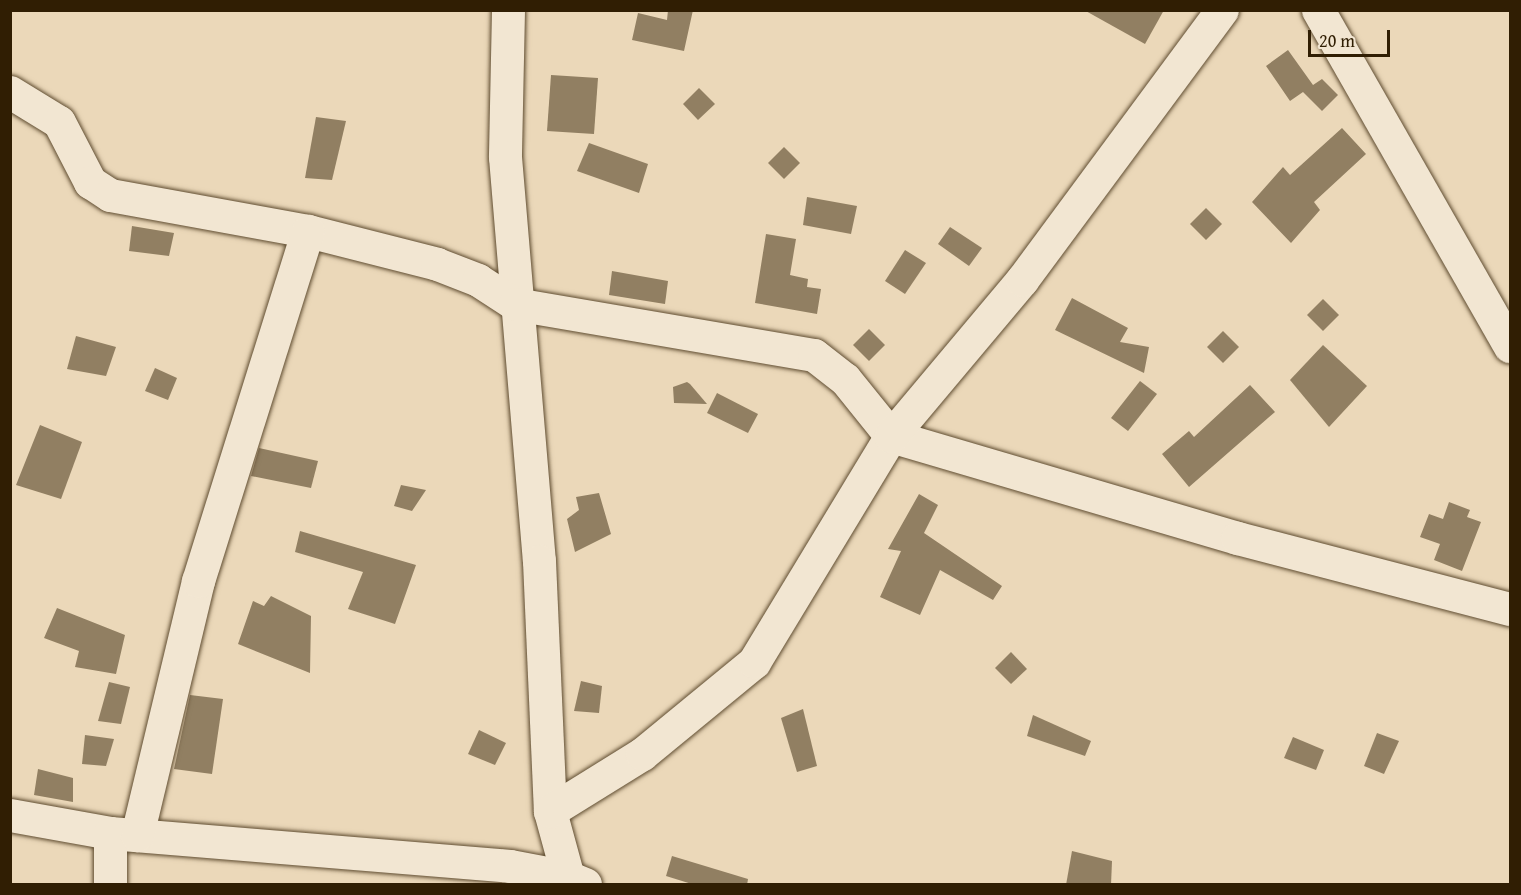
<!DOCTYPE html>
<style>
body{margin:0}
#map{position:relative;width:1521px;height:895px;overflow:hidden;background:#ebd8b9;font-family:"Gentium Book Plus",serif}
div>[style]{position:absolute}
.building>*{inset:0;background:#917f62}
.roads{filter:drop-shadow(0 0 2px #5f4c30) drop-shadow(0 0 2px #5f4c30)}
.minor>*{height:33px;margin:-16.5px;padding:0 16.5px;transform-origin:16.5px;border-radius:16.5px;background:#f2e6d2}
span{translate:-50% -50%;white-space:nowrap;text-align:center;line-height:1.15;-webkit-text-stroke:4.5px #f2e6d2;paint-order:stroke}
.frame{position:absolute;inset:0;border:12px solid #301e03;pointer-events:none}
.scale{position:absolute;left:1308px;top:30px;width:82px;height:27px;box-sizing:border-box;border:3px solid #301e03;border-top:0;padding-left:8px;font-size:18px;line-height:21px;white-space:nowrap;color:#301e03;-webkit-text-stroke:4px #f2e6d2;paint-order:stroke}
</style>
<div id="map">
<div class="building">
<i style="clip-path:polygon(668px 10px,693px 10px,684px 51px,632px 40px,638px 13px,667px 20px)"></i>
<i style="clip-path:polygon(1084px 10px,1164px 10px,1145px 44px)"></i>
<i style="clip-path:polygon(1288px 50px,1313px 85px,1322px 79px,1338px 95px,1322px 111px,1303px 92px,1290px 101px,1266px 66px)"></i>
<i style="clip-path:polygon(551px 75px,598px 78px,594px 134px,547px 131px)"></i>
<i style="clip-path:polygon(699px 88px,715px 104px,698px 120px,683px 104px)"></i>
<i style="clip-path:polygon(316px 117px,346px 121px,332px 180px,305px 178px)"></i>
<i style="clip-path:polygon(1342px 128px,1366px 154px,1314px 202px,1320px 210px,1291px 243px,1252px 202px,1283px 167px,1290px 175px)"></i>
<i style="clip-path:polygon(589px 143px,648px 164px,639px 193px,577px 171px)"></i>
<i style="clip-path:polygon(784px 147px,800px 163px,784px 179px,768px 163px)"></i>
<i style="clip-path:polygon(807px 197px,857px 206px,851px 234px,803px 225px)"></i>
<i style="clip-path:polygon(1206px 208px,1222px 224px,1206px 240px,1190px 224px)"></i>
<i style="clip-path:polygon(132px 226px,174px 233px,169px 256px,129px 251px)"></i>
<i style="clip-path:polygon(950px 227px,982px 248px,969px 266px,938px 244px)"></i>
<i style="clip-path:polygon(766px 234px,796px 239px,790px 275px,808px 279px,807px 287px,821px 289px,817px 314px,755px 303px)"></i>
<i style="clip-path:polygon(905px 250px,926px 263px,905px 294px,885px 281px)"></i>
<i style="clip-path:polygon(612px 271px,668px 281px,665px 304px,609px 295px)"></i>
<i style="clip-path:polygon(1072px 298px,1128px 328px,1120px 342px,1149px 347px,1144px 373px,1055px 330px)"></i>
<i style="clip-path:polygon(1323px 299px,1339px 315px,1323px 331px,1307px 315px)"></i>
<i style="clip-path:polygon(869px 329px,885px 345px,869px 361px,853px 345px)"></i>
<i style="clip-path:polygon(1223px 331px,1239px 347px,1223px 363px,1207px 347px)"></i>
<i style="clip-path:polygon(76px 336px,116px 347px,106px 376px,67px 369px)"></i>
<i style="clip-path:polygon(1323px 345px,1367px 386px,1329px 427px,1290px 380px)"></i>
<i style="clip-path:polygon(155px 368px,177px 378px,168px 400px,145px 391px)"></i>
<i style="clip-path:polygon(1140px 381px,1157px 394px,1128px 431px,1111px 418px)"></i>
<i style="clip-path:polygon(687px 382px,690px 384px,707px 404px,674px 403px,673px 387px)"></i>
<i style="clip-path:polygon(1250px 385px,1275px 412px,1189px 487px,1162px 454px,1189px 431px,1194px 437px)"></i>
<i style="clip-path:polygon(717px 393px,758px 414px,748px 433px,707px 413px)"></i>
<i style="clip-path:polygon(40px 425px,82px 442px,61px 499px,16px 485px)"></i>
<i style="clip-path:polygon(259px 448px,318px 461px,311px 488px,251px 476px)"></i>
<i style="clip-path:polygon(401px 485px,426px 490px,412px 511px,394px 506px)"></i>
<i style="clip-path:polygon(599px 493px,611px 534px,575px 552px,567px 519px,579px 510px,576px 497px)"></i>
<i style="clip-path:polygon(919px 494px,938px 505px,924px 533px,1002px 586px,993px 600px,940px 570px,920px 615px,880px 597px,901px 551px,888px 549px)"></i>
<i style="clip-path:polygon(1449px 502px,1470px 510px,1467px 517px,1481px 522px,1462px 571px,1434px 560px,1440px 544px,1420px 537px,1429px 514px,1443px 519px)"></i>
<i style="clip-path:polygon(300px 531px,416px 565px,395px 624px,348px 609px,363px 572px,295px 552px)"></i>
<i style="clip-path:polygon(271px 596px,311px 616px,310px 673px,238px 644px,253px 601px,264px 606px)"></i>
<i style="clip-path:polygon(57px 608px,125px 635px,116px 674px,75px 667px,79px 651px,44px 638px)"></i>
<i style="clip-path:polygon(1011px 652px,1027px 669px,1011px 684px,995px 668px)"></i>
<i style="clip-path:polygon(581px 681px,602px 686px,599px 713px,574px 711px)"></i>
<i style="clip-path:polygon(109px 682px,130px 687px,121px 724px,98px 721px)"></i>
<i style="clip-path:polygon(190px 695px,223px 699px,212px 774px,174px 769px)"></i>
<i style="clip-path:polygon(803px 709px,817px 766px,797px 772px,781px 718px)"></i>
<i style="clip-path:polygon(1033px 715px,1091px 741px,1085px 756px,1027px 736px)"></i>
<i style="clip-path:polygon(479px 730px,506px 743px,495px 765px,468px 754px)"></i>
<i style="clip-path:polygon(1377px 733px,1399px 741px,1384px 774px,1364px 766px)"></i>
<i style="clip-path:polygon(85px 735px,114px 739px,106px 766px,82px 764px)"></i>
<i style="clip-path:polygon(1293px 737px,1324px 750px,1316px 770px,1284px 758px)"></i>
<i style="clip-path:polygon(38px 769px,73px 778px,73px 802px,34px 795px)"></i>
<i style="clip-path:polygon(1072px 851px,1112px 861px,1111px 885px,1066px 885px)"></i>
<i style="clip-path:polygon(672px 856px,748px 879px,747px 885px,695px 885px,666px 876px)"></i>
</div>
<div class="roads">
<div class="minor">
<i style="left:508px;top:10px;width:147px;rotate:91.2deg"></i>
<i style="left:505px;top:157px;width:405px;rotate:85.2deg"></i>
<i style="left:539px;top:561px;width:250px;rotate:87.5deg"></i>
<i style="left:1318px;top:10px;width:387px;rotate:60.3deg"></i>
<i style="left:10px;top:92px;width:57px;rotate:31.5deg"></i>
<i style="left:59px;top:122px;width:68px;rotate:62.7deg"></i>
<i style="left:90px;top:182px;width:24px;rotate:33deg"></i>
<i style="left:110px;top:195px;width:201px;rotate:10.3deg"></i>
<i style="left:308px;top:231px;width:133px;rotate:14.3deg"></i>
<i style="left:437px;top:264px;width:44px;rotate:21.3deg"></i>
<i style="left:478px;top:280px;width:44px;rotate:33deg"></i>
<i style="left:515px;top:304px;width:303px;rotate:9.7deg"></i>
<i style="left:814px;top:355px;width:39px;rotate:38deg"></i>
<i style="left:845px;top:379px;width:73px;rotate:51.1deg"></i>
<i style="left:891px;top:436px;width:361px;rotate:16.4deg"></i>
<i style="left:1237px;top:538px;width:282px;rotate:14.6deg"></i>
<i style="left:10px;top:815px;width:102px;rotate:10.2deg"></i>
<i style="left:110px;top:833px;width:401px;rotate:4.7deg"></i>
<i style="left:510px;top:866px;width:59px;rotate:10.7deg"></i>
<i style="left:568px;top:877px;width:7px;rotate:90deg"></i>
<i style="left:110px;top:833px;width:51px;rotate:90deg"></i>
<i style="left:137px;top:835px;width:261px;rotate:-76.5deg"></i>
<i style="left:198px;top:581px;width:367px;rotate:-72.6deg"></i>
<i style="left:585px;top:884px;width:18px;rotate:-158deg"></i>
<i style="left:568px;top:877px;width:68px;rotate:-105.3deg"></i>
<i style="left:550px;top:811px;width:108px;rotate:-31.8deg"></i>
<i style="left:642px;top:754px;width:145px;rotate:-39.4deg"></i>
<i style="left:754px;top:662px;width:264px;rotate:-58.8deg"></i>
<i style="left:891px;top:436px;width:204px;rotate:-50deg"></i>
<i style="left:1022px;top:280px;width:336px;rotate:-53.5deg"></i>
</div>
</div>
<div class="frame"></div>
<div class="scale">20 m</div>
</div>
